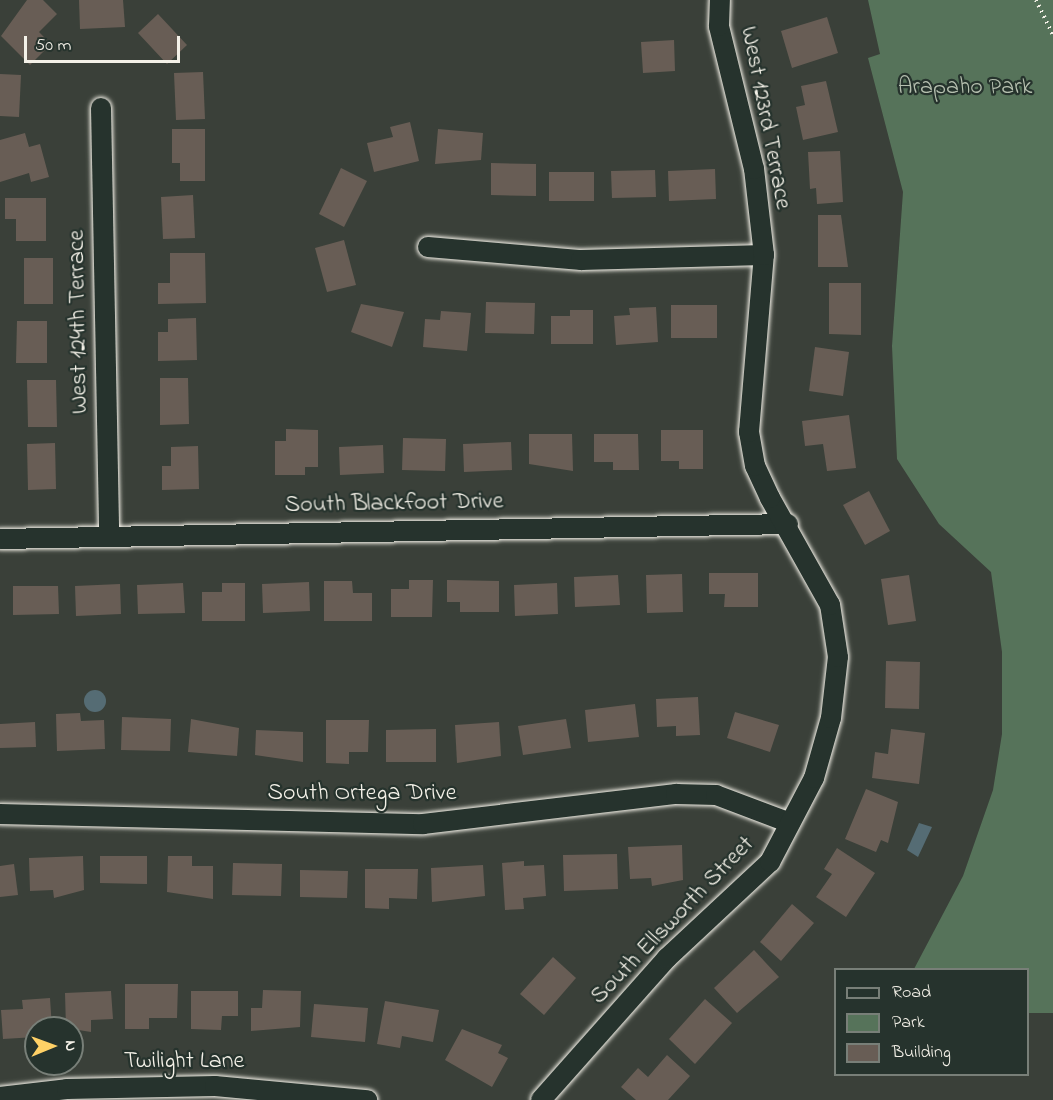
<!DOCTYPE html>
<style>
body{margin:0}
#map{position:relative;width:1053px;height:1100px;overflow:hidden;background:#3a4039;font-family:"Indie Flower",sans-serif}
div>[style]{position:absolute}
.green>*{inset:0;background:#56735a}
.water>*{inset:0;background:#556c74}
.round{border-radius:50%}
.building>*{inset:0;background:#685d55}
.path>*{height:4px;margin-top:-2px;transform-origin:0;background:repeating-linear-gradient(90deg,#f4f1e8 0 1.5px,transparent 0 6px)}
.roads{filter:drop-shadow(0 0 2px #f4f1e8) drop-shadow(0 0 2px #f4f1e8)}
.street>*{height:20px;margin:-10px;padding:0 10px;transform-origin:10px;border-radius:10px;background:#26332d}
span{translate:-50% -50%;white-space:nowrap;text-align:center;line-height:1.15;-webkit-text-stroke:4.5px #26332d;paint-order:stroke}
.park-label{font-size:24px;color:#b5bfaf}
.street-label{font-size:24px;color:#f4f1e8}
.legend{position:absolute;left:834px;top:968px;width:195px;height:108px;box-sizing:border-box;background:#26332d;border:2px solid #787f78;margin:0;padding:8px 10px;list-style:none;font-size:18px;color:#f4f1e8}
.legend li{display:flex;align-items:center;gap:12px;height:30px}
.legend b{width:30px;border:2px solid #787f78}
.north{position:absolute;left:24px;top:1016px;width:60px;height:60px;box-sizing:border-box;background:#26332d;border:2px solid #787f78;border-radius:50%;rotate:89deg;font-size:16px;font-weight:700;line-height:24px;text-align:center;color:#f4f1e8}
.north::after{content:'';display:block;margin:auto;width:21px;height:27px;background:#ffd166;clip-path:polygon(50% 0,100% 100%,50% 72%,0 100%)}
.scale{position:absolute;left:24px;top:36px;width:156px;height:27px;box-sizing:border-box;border:3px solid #f4f1e8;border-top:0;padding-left:8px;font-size:18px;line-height:21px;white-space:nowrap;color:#f4f1e8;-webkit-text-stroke:4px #26332d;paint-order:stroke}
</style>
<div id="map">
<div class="green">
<i style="clip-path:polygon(868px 0,1053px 0,1053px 1013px,1028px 1013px,1028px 970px,914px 969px,963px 876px,993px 790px,1002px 734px,1002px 652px,991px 572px,939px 524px,897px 459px,892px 346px,903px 192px,868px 58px,880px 54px)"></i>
</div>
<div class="water">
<i class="round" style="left:84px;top:690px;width:22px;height:22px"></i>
<i style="clip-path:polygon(919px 823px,932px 827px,918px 857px,907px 850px)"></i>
</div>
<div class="building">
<i style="clip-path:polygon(27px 0,43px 0,57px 14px,39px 32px,51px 44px,30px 65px,1px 36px)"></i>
<i style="clip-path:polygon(79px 0,123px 0,125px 27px,80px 29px)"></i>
<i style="clip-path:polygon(158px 14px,187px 45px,167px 64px,138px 33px)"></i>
<i style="clip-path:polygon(827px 17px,838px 53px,792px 68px,781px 31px)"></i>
<i style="clip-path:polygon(674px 40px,675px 71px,643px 73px,641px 42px)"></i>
<i style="clip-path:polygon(203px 72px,205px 119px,176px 120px,174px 73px)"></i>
<i style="clip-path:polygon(0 74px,21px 75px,19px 117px,0 116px)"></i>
<i style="clip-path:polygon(826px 81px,838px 132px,803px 140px,796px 107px,805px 105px,801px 86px)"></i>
<i style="clip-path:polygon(410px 122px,419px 161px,374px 172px,367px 143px,393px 137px,390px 127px)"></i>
<i style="clip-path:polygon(172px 129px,205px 129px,205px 181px,180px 181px,180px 163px,172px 163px)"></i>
<i style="clip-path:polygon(438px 129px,483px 133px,481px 160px,435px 164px)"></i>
<i style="clip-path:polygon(25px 133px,29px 147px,40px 144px,49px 177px,31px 182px,29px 173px,0 182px,0 140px)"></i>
<i style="clip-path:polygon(840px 151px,843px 202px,817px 204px,816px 188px,810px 189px,808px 152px)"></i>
<i style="clip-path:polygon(491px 163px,536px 164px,536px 196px,491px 195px)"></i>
<i style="clip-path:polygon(341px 168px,367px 181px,344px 227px,319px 214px)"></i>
<i style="clip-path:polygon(715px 169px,716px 199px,669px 201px,668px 171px)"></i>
<i style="clip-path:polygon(655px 170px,656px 197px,612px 198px,611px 171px)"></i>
<i style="clip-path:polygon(549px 172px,594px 172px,594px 201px,549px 201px)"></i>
<i style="clip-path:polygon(193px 195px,195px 238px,163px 239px,161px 197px)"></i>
<i style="clip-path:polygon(5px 198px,46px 198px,46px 241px,16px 241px,16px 219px,5px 219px)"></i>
<i style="clip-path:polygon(818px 215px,841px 215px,848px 267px,818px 267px)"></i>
<i style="clip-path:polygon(344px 240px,356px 285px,327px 292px,315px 248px)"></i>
<i style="clip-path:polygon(170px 253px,205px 253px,206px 303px,158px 304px,158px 283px,170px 283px)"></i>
<i style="clip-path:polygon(24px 258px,53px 258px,53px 304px,24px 304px)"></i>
<i style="clip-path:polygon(829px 283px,861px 283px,861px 335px,829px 334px)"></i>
<i style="clip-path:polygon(486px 302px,535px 303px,534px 334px,485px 333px)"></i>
<i style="clip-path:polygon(361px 304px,404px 312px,392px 347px,351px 332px)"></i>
<i style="clip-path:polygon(671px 305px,717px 305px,717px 338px,671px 338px)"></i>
<i style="clip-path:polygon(656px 307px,658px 342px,616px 345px,614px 316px,630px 315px,629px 308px)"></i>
<i style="clip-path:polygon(570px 310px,593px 310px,593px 344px,551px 344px,551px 316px,570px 316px)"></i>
<i style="clip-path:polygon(441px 311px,471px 313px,467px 351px,423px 347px,425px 319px,440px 320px)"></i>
<i style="clip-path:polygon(196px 318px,197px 360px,158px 361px,158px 332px,168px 332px,168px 319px)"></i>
<i style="clip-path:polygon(17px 321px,47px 321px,47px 363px,16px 363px)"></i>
<i style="clip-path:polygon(815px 347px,849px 352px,843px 396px,809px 391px)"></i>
<i style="clip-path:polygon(160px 378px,188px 378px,189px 424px,160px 425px)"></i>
<i style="clip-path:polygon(27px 380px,56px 380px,57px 427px,28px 427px)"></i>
<i style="clip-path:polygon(849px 415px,856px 468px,827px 471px,823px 444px,805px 446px,802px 421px)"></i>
<i style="clip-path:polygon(286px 429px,318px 430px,318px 467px,305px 467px,305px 475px,275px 475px,275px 441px,286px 441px)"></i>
<i style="clip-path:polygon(661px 430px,703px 430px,703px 469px,679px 469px,679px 461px,661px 461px)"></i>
<i style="clip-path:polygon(529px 434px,572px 434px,573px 471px,529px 464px)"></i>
<i style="clip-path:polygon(594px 434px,638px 434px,639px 470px,613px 470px,613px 462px,594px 462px)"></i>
<i style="clip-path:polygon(403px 438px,446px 439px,445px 471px,402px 470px)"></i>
<i style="clip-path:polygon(511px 442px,512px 470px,464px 472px,463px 444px)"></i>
<i style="clip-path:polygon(55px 443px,56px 489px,28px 490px,27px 444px)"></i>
<i style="clip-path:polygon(383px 445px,384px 473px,340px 475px,339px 447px)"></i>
<i style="clip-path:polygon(198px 446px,199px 489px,162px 490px,162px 466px,171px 466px,171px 447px)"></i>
<i style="clip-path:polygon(869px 491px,890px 531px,865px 545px,843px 505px)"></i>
<i style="clip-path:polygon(709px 573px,758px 573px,758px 607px,724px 607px,725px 594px,709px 594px)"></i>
<i style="clip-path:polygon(682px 574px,683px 612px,647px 613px,646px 575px)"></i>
<i style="clip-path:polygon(618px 575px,620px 605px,575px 607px,574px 577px)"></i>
<i style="clip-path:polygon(909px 575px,916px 621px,888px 625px,881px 579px)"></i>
<i style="clip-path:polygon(409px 580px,433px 580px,432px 617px,391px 617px,391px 589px,409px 589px)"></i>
<i style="clip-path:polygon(447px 580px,499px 581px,499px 612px,460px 612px,460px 602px,447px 602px)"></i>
<i style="clip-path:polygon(324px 581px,352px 581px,353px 593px,372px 593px,372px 621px,324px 621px)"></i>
<i style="clip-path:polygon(309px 582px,310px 611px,263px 613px,262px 584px)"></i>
<i style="clip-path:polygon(183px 583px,185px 613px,138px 614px,137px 585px)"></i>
<i style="clip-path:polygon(222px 583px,245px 583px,245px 621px,202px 621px,202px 592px,222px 592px)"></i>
<i style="clip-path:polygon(557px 583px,558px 614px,515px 616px,514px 585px)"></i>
<i style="clip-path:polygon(120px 584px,121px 614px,76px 616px,75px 586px)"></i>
<i style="clip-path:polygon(13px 586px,58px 586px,59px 614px,13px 615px)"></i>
<i style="clip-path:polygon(886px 661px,920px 662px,919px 709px,885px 708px)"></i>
<i style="clip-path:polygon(698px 697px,700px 735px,676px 736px,676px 726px,657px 727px,656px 699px)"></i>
<i style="clip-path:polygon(635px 704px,639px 737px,588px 742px,585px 710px)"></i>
<i style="clip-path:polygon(735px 712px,779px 725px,770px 752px,727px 738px)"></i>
<i style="clip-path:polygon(80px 713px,81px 721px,104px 720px,105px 749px,57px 751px,56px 714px)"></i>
<i style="clip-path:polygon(122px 717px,171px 719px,170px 751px,121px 750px)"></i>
<i style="clip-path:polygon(191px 719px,239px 728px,237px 756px,188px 752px)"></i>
<i style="clip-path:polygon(566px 719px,571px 748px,523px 755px,518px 726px)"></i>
<i style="clip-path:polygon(326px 720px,369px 720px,368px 752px,349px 752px,349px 764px,326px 763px)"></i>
<i style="clip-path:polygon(35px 722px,36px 747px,0 748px,0 724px)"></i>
<i style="clip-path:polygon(499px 722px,501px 756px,457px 763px,455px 725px)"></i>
<i style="clip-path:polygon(436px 729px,436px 762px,386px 762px,386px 730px)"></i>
<i style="clip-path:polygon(891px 729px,925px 733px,919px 784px,872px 778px,875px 752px,888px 754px)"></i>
<i style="clip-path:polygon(256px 730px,303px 732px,303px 762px,255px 755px)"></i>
<i style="clip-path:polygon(866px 789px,898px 802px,888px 843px,881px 840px,876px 852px,845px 839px)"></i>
<i style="clip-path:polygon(682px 845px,683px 880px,652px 886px,651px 878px,630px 879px,628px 847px)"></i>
<i style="clip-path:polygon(837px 848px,875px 873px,846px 917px,816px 897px,832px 874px,824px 869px)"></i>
<i style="clip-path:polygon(617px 854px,618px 889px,564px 891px,563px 855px)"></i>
<i style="clip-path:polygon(83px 856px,84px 890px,54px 898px,53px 890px,30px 891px,29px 858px)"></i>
<i style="clip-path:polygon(100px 856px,147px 856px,147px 884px,100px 883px)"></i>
<i style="clip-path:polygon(168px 856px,192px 856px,192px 866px,213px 866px,213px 899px,167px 892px)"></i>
<i style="clip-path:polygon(524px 861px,524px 866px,544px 865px,546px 896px,523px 898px,524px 909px,505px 910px,502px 863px)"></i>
<i style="clip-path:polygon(233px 863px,282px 864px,281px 896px,232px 895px)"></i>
<i style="clip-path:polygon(14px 864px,18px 895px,0 897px,0 866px)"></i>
<i style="clip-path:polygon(483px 865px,485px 896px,432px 902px,431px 868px)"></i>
<i style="clip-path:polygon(365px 869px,418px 869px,417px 899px,389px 898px,389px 909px,365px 908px)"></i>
<i style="clip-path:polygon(300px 870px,348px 871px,347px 898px,300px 897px)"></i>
<i style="clip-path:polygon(792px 904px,814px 923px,781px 961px,760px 942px)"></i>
<i style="clip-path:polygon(754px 950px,779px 977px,737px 1013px,714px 988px)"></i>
<i style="clip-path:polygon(553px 957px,576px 978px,544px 1015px,520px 994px)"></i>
<i style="clip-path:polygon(125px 984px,178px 984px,177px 1018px,149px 1018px,149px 1029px,125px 1029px)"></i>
<i style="clip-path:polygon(263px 990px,301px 991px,300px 1027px,251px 1031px,251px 1008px,262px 1008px)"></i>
<i style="clip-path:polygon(111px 991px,113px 1019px,91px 1020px,91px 1032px,66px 1028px,65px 993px)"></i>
<i style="clip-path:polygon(191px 991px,238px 991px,238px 1016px,222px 1016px,221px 1030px,191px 1029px)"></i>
<i style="clip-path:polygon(50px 998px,52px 1028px,36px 1028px,36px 1037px,3px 1039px,1px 1010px,23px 1009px,22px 1000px)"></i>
<i style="clip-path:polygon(705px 999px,732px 1023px,695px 1064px,669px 1039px)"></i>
<i style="clip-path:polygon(385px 1001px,439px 1010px,433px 1042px,402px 1036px,400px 1048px,377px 1044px)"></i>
<i style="clip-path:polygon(314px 1004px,368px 1008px,365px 1042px,311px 1037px)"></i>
<i style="clip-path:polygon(462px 1029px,502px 1045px,498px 1053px,508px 1058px,492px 1087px,445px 1060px)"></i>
<i style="clip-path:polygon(667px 1055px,690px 1076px,668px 1100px,636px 1100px,621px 1087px,638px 1068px,648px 1077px)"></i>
</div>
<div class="path">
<i style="left:1036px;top:0;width:39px;rotate:64deg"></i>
</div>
<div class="roads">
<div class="street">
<i style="left:101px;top:108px;width:427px;rotate:88.9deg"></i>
<i style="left:428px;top:247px;width:154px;rotate:4.9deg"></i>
<i style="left:581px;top:260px;width:183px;rotate:-1.6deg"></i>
<i style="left:0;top:539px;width:788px;rotate:-1.09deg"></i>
<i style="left:0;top:814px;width:423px;rotate:1.4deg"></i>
<i style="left:423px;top:824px;width:255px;rotate:-6.8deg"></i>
<i style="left:676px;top:794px;width:40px;rotate:1.4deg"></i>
<i style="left:716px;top:795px;width:79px;rotate:20.7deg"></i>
<i style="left:0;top:1097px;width:67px;rotate:-6.8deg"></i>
<i style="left:67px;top:1089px;width:148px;rotate:-1.2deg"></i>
<i style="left:215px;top:1086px;width:153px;rotate:5.3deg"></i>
<i style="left:541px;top:1100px;width:190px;rotate:-48.4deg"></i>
<i style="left:667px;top:958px;width:141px;rotate:-43deg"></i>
<i style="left:770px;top:862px;width:95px;rotate:-62.4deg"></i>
<i style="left:814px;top:778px;width:62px;rotate:-74.2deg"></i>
<i style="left:831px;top:718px;width:61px;rotate:-83.5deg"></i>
<i style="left:838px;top:657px;width:53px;rotate:-98.7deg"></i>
<i style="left:830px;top:605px;width:123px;rotate:-119.3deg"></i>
<i style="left:770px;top:498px;width:35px;rotate:-115deg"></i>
<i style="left:755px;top:466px;width:35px;rotate:-100deg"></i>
<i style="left:749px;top:432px;width:178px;rotate:-85.2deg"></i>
<i style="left:764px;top:255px;width:87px;rotate:-96.6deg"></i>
<i style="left:754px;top:169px;width:147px;rotate:-103.8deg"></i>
<i style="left:719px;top:26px;width:26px;rotate:-88deg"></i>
</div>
</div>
<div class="park-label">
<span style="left:965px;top:88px">Arapaho Park</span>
</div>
<div class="street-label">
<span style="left:765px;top:118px;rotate:79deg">West 123rd Terrace</span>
<span style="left:79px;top:322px;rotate:-91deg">West 124th Terrace</span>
<span style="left:394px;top:504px;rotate:-1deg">South Blackfoot Drive</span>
<span style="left:362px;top:794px">South Ortega Drive</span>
<span style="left:673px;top:921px;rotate:-46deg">South Ellsworth Street</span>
<span style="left:184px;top:1062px">Twilight Lane</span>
</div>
<ul class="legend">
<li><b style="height:8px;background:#26332d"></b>Road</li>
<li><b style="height:16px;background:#56735a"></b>Park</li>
<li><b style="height:16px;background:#685d55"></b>Building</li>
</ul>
<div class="north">N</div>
<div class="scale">50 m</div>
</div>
